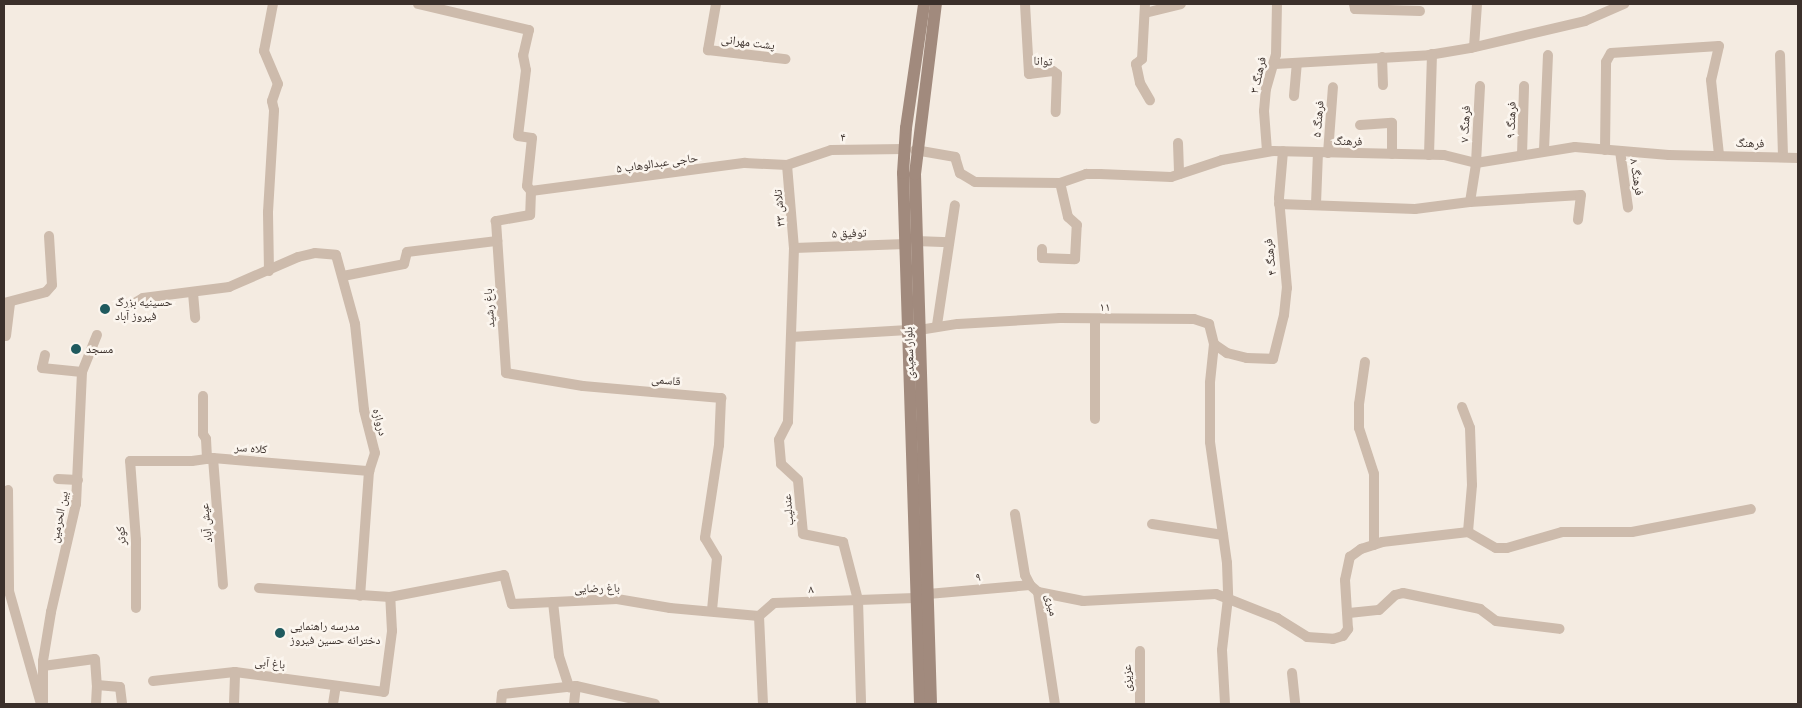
<!DOCTYPE html>
<meta charset="utf-8">
<style>
body{margin:0}
#map{position:relative;width:1802px;height:708px;overflow:hidden;background:#f4ebe1;font-family:"IBM Plex Sans","Noto Naskh Arabic",sans-serif}
div>[style]{position:absolute}
.minor>*{height:10px;margin:-5px;padding:0 5px;transform-origin:5px;border-radius:5px;background:#cdbbac}
.secondary>*{height:12px;margin:-6px;padding:0 6px;transform-origin:6px;border-radius:6px;background:#a18a7d}
.dots>*{width:14px;height:14px;translate:-50% -50%;box-sizing:border-box;border:2px solid #fbf5ee;border-radius:50%}
span{translate:-50% -50%;white-space:nowrap;text-align:center;line-height:1.15;-webkit-text-stroke:5px #fbf5ee;paint-order:stroke}
.street-label{font-size:12px;color:#3b302b}
.poi-label{font-size:12px;color:#3b302b}
.left{translate:0 -50%;text-align:left}
.frame{position:absolute;inset:0;border:5px solid #3b302b;pointer-events:none}
</style>
<div id="map">
<div class="minor">
<i style="left:418px;top:4px;width:114px;rotate:13.2deg"></i>
<i style="left:529px;top:30px;width:26px;rotate:103deg"></i>
<i style="left:523px;top:55px;width:15px;rotate:79deg"></i>
<i style="left:526px;top:70px;width:66px;rotate:96.9deg"></i>
<i style="left:518px;top:136px;width:14px;rotate:8deg"></i>
<i style="left:532px;top:138px;width:48px;rotate:95.9deg"></i>
<i style="left:527px;top:186px;width:6px;rotate:51deg"></i>
<i style="left:531px;top:191px;width:24px;rotate:92deg"></i>
<i style="left:530px;top:215px;width:35px;rotate:170deg"></i>
<i style="left:496px;top:221px;width:152px;rotate:86.2deg"></i>
<i style="left:506px;top:373px;width:78px;rotate:9.6deg"></i>
<i style="left:583px;top:386px;width:139px;rotate:5deg"></i>
<i style="left:721px;top:398px;width:47px;rotate:92.4deg"></i>
<i style="left:719px;top:445px;width:94px;rotate:98.6deg"></i>
<i style="left:705px;top:538px;width:23px;rotate:59deg"></i>
<i style="left:717px;top:558px;width:52px;rotate:95.5deg"></i>
<i style="left:716px;top:4px;width:47px;rotate:99.9deg"></i>
<i style="left:708px;top:50px;width:78px;rotate:6.7deg"></i>
<i style="left:1025px;top:4px;width:70px;rotate:86.7deg"></i>
<i style="left:1029px;top:74px;width:24px;rotate:-7deg"></i>
<i style="left:1053px;top:71px;width:5px;rotate:37deg"></i>
<i style="left:1057px;top:74px;width:38px;rotate:92deg"></i>
<i style="left:1145px;top:4px;width:55px;rotate:93.1deg"></i>
<i style="left:1142px;top:59px;width:8px;rotate:140deg"></i>
<i style="left:1136px;top:64px;width:19px;rotate:78deg"></i>
<i style="left:1140px;top:83px;width:20px;rotate:60deg"></i>
<i style="left:1354px;top:4px;width:5px;rotate:79deg"></i>
<i style="left:1355px;top:9px;width:65px;rotate:1.8deg"></i>
<i style="left:1145px;top:13px;width:37px;rotate:-14deg"></i>
<i style="left:1474px;top:47px;width:43px;rotate:-86deg"></i>
<i style="left:1780px;top:55px;width:102px;rotate:88.3deg"></i>
<i style="left:1382px;top:57px;width:28px;rotate:88deg"></i>
<i style="left:1275px;top:64px;width:154px;rotate:-3.3deg"></i>
<i style="left:1429px;top:55px;width:43px;rotate:-9.5deg"></i>
<i style="left:1471px;top:48px;width:117px;rotate:-13.3deg"></i>
<i style="left:1585px;top:21px;width:43px;rotate:-23.6deg"></i>
<i style="left:1294px;top:96px;width:33px;rotate:-85deg"></i>
<i style="left:1360px;top:125px;width:32px;rotate:-4deg"></i>
<i style="left:1392px;top:123px;width:31px;rotate:90deg"></i>
<i style="left:1178px;top:143px;width:31px;rotate:88deg"></i>
<i style="left:915px;top:150px;width:41px;rotate:9.9deg"></i>
<i style="left:955px;top:157px;width:17px;rotate:73deg"></i>
<i style="left:960px;top:173px;width:17px;rotate:31deg"></i>
<i style="left:975px;top:182px;width:85px;rotate:0.7deg"></i>
<i style="left:1060px;top:183px;width:28px;rotate:-19deg"></i>
<i style="left:1086px;top:174px;width:14px"></i>
<i style="left:1100px;top:174px;width:71px;rotate:2.4deg"></i>
<i style="left:1171px;top:177px;width:54px;rotate:-18.4deg"></i>
<i style="left:1222px;top:160px;width:52px;rotate:-10deg"></i>
<i style="left:1273px;top:151px;width:171px;rotate:1.3deg"></i>
<i style="left:1444px;top:155px;width:33px;rotate:14deg"></i>
<i style="left:1476px;top:163px;width:100px;rotate:-9.2deg"></i>
<i style="left:1575px;top:147px;width:94px;rotate:4.9deg"></i>
<i style="left:1669px;top:155px;width:129px;rotate:1.3deg"></i>
<i style="left:1544px;top:150px;width:95px;rotate:-87.6deg"></i>
<i style="left:1605px;top:150px;width:88px;rotate:-89.3deg"></i>
<i style="left:1606px;top:62px;width:10px;rotate:-61deg"></i>
<i style="left:1611px;top:53px;width:108px;rotate:-3.7deg"></i>
<i style="left:1719px;top:46px;width:35px;rotate:103deg"></i>
<i style="left:1711px;top:80px;width:75px;rotate:83.9deg"></i>
<i style="left:1267px;top:151px;width:40px;rotate:-94.3deg"></i>
<i style="left:1264px;top:111px;width:22px;rotate:-85deg"></i>
<i style="left:1266px;top:89px;width:35px;rotate:-74deg"></i>
<i style="left:1276px;top:55px;width:51px;rotate:-88.9deg"></i>
<i style="left:1620px;top:151px;width:57px;rotate:81.9deg"></i>
<i style="left:1328px;top:153px;width:66px;rotate:-85.7deg"></i>
<i style="left:1429px;top:155px;width:101px;rotate:-88.3deg"></i>
<i style="left:1522px;top:155px;width:69px;rotate:-88.3deg"></i>
<i style="left:787px;top:165px;width:83px;rotate:85.2deg"></i>
<i style="left:794px;top:248px;width:174px;rotate:92deg"></i>
<i style="left:788px;top:422px;width:20px;rotate:117deg"></i>
<i style="left:779px;top:440px;width:24px;rotate:85deg"></i>
<i style="left:781px;top:464px;width:23px;rotate:43deg"></i>
<i style="left:798px;top:480px;width:54px;rotate:84.7deg"></i>
<i style="left:803px;top:534px;width:41px;rotate:11.3deg"></i>
<i style="left:843px;top:542px;width:60px;rotate:75.5deg"></i>
<i style="left:858px;top:600px;width:104px;rotate:88.3deg"></i>
<i style="left:531px;top:191px;width:216px;rotate:-7.5deg"></i>
<i style="left:745px;top:163px;width:42px;rotate:2.7deg"></i>
<i style="left:787px;top:165px;width:46px;rotate:-18.8deg"></i>
<i style="left:831px;top:150px;width:73px;rotate:-0.8deg"></i>
<i style="left:1470px;top:202px;width:111px;rotate:-3.6deg"></i>
<i style="left:1581px;top:195px;width:25px;rotate:97deg"></i>
<i style="left:1279px;top:204px;width:136px;rotate:2.1deg"></i>
<i style="left:1415px;top:209px;width:55px;rotate:-7.3deg"></i>
<i style="left:1470px;top:202px;width:39px;rotate:-81deg"></i>
<i style="left:1476px;top:163px;width:77px;rotate:-87deg"></i>
<i style="left:1316px;top:204px;width:51px;rotate:-87.8deg"></i>
<i style="left:916px;top:241px;width:33px;rotate:2deg"></i>
<i style="left:794px;top:248px;width:112px;rotate:-2deg"></i>
<i style="left:1042px;top:249px;width:9px;rotate:90deg"></i>
<i style="left:1042px;top:258px;width:33px;rotate:2deg"></i>
<i style="left:1075px;top:259px;width:34px;rotate:-87deg"></i>
<i style="left:1077px;top:225px;width:12px;rotate:-138deg"></i>
<i style="left:1068px;top:217px;width:35px;rotate:-103deg"></i>
<i style="left:269px;top:271px;width:59px;rotate:-91deg"></i>
<i style="left:268px;top:212px;width:102px;rotate:-86.6deg"></i>
<i style="left:274px;top:110px;width:9px;rotate:-103deg"></i>
<i style="left:272px;top:101px;width:18px;rotate:-71deg"></i>
<i style="left:278px;top:84px;width:36px;rotate:-113deg"></i>
<i style="left:264px;top:51px;width:48px;rotate:-79.2deg"></i>
<i style="left:343px;top:276px;width:62px;rotate:-11.1deg"></i>
<i style="left:404px;top:264px;width:12px;rotate:-76deg"></i>
<i style="left:407px;top:252px;width:91px;rotate:-7deg"></i>
<i style="left:193px;top:293px;width:25px;rotate:85deg"></i>
<i style="left:4px;top:303px;width:43px;rotate:-14.7deg"></i>
<i style="left:46px;top:292px;width:9px;rotate:-49deg"></i>
<i style="left:52px;top:285px;width:49px;rotate:-93.5deg"></i>
<i style="left:128px;top:307px;width:17px;rotate:-31deg"></i>
<i style="left:143px;top:298px;width:87px;rotate:-7.3deg"></i>
<i style="left:229px;top:287px;width:75px;rotate:-23.5deg"></i>
<i style="left:298px;top:257px;width:17px;rotate:-13deg"></i>
<i style="left:315px;top:253px;width:21px;rotate:5deg"></i>
<i style="left:336px;top:255px;width:72px;rotate:74.6deg"></i>
<i style="left:355px;top:324px;width:86px;rotate:84deg"></i>
<i style="left:364px;top:410px;width:44px;rotate:75.7deg"></i>
<i style="left:375px;top:453px;width:19px;rotate:108deg"></i>
<i style="left:369px;top:471px;width:125px;rotate:94.1deg"></i>
<i style="left:937px;top:325px;width:121px;rotate:-81.5deg"></i>
<i style="left:919px;top:330px;width:39px;rotate:-9deg"></i>
<i style="left:958px;top:324px;width:102px;rotate:-3.4deg"></i>
<i style="left:1060px;top:318px;width:134px;rotate:0.4deg"></i>
<i style="left:1194px;top:319px;width:16px;rotate:18deg"></i>
<i style="left:1209px;top:324px;width:21px;rotate:76deg"></i>
<i style="left:1214px;top:344px;width:16px;rotate:35deg"></i>
<i style="left:1227px;top:353px;width:21px;rotate:14deg"></i>
<i style="left:1247px;top:358px;width:26px;rotate:2deg"></i>
<i style="left:1273px;top:359px;width:45px;rotate:-76deg"></i>
<i style="left:1284px;top:315px;width:27px;rotate:-84deg"></i>
<i style="left:1287px;top:288px;width:90px;rotate:-95.1deg"></i>
<i style="left:1279px;top:198px;width:47px;rotate:-85.1deg"></i>
<i style="left:6px;top:336px;width:33px;rotate:-83deg"></i>
<i style="left:791px;top:337px;width:117px;rotate:-3.4deg"></i>
<i style="left:1214px;top:344px;width:39px;rotate:96deg"></i>
<i style="left:1210px;top:383px;width:59px;rotate:90deg"></i>
<i style="left:1210px;top:442px;width:122px;rotate:82deg"></i>
<i style="left:1227px;top:563px;width:35px;rotate:88deg"></i>
<i style="left:1228px;top:598px;width:52px;rotate:96.6deg"></i>
<i style="left:1222px;top:650px;width:54px;rotate:86.8deg"></i>
<i style="left:45px;top:355px;width:13px;rotate:103deg"></i>
<i style="left:42px;top:368px;width:40px;rotate:5.7deg"></i>
<i style="left:1365px;top:362px;width:42px;rotate:98.1deg"></i>
<i style="left:1359px;top:404px;width:24px;rotate:90deg"></i>
<i style="left:1359px;top:428px;width:48px;rotate:71.9deg"></i>
<i style="left:1374px;top:474px;width:71px;rotate:90deg"></i>
<i style="left:203px;top:396px;width:38px;rotate:90deg"></i>
<i style="left:203px;top:434px;width:6px;rotate:59deg"></i>
<i style="left:206px;top:439px;width:20px;rotate:87deg"></i>
<i style="left:1462px;top:407px;width:22px;rotate:69deg"></i>
<i style="left:1470px;top:428px;width:57px;rotate:88deg"></i>
<i style="left:1472px;top:485px;width:47px;rotate:94.9deg"></i>
<i style="left:1095px;top:419px;width:99px;rotate:-90deg"></i>
<i style="left:213px;top:458px;width:127px;rotate:85.5deg"></i>
<i style="left:58px;top:479px;width:20px;rotate:3deg"></i>
<i style="left:8px;top:490px;width:101px;rotate:89.4deg"></i>
<i style="left:9px;top:591px;width:117px;rotate:74.2deg"></i>
<i style="left:1015px;top:514px;width:62px;rotate:80.7deg"></i>
<i style="left:1025px;top:575px;width:11px;rotate:63deg"></i>
<i style="left:1030px;top:585px;width:11px;rotate:41deg"></i>
<i style="left:1038px;top:592px;width:113px;rotate:81.4deg"></i>
<i style="left:1152px;top:524px;width:72px;rotate:8.8deg"></i>
<i style="left:259px;top:588px;width:131px;rotate:3.9deg"></i>
<i style="left:390px;top:597px;width:116px;rotate:-10.9deg"></i>
<i style="left:504px;top:575px;width:30px;rotate:75deg"></i>
<i style="left:512px;top:604px;width:105px;rotate:-2.7deg"></i>
<i style="left:617px;top:599px;width:54px;rotate:9.6deg"></i>
<i style="left:670px;top:608px;width:89px;rotate:5.1deg"></i>
<i style="left:759px;top:616px;width:20px;rotate:-41deg"></i>
<i style="left:774px;top:603px;width:141px;rotate:-2deg"></i>
<i style="left:1038px;top:592px;width:46px;rotate:11.3deg"></i>
<i style="left:1083px;top:601px;width:133px;rotate:-3deg"></i>
<i style="left:1216px;top:594px;width:66px;rotate:21.5deg"></i>
<i style="left:1277px;top:618px;width:36px;rotate:32deg"></i>
<i style="left:1307px;top:637px;width:26px;rotate:4deg"></i>
<i style="left:1333px;top:639px;width:10px;rotate:-17deg"></i>
<i style="left:1343px;top:636px;width:9px;rotate:-54deg"></i>
<i style="left:1348px;top:629px;width:49px;rotate:-93.5deg"></i>
<i style="left:1345px;top:580px;width:24px;rotate:-78deg"></i>
<i style="left:1350px;top:557px;width:14px;rotate:-36deg"></i>
<i style="left:1361px;top:549px;width:22px;rotate:-18deg"></i>
<i style="left:1382px;top:542px;width:87px;rotate:-6.6deg"></i>
<i style="left:1468px;top:532px;width:32px;rotate:30deg"></i>
<i style="left:1496px;top:548px;width:11px"></i>
<i style="left:1507px;top:548px;width:57px;rotate:-16.2deg"></i>
<i style="left:1562px;top:532px;width:70px"></i>
<i style="left:1632px;top:532px;width:121px;rotate:-10.9deg"></i>
<i style="left:928px;top:594px;width:102px;rotate:-5deg"></i>
<i style="left:553px;top:602px;width:54px;rotate:83.7deg"></i>
<i style="left:559px;top:656px;width:33px;rotate:72deg"></i>
<i style="left:136px;top:608px;width:68px;rotate:-90deg"></i>
<i style="left:136px;top:540px;width:79px;rotate:-94.3deg"></i>
<i style="left:130px;top:461px;width:62px"></i>
<i style="left:192px;top:461px;width:21px;rotate:-8deg"></i>
<i style="left:213px;top:458px;width:157px;rotate:4.8deg"></i>
<i style="left:1349px;top:613px;width:30px;rotate:-6deg"></i>
<i style="left:1379px;top:610px;width:22px;rotate:-43deg"></i>
<i style="left:1395px;top:595px;width:8px;rotate:-14deg"></i>
<i style="left:1403px;top:593px;width:79px;rotate:11.7deg"></i>
<i style="left:1480px;top:609px;width:20px;rotate:37deg"></i>
<i style="left:1496px;top:621px;width:64px;rotate:7.1deg"></i>
<i style="left:759px;top:616px;width:88px;rotate:87.4deg"></i>
<i style="left:1140px;top:651px;width:53px;rotate:90deg"></i>
<i style="left:43px;top:666px;width:52px;rotate:-7.7deg"></i>
<i style="left:95px;top:659px;width:26px;rotate:86deg"></i>
<i style="left:1292px;top:673px;width:31px;rotate:84deg"></i>
<i style="left:153px;top:681px;width:82px;rotate:-6.3deg"></i>
<i style="left:235px;top:672px;width:150px;rotate:7.6deg"></i>
<i style="left:384px;top:692px;width:62px;rotate:-82.5deg"></i>
<i style="left:392px;top:631px;width:34px;rotate:-93deg"></i>
<i style="left:43px;top:704px;width:43px;rotate:-90deg"></i>
<i style="left:43px;top:661px;width:50px;rotate:-80.7deg"></i>
<i style="left:51px;top:612px;width:111px;rotate:-77deg"></i>
<i style="left:76px;top:504px;width:132px;rotate:-87.4deg"></i>
<i style="left:82px;top:372px;width:40px;rotate:-68deg"></i>
<i style="left:96px;top:704px;width:19px;rotate:-87deg"></i>
<i style="left:97px;top:685px;width:23px;rotate:5deg"></i>
<i style="left:120px;top:687px;width:17px;rotate:83deg"></i>
<i style="left:234px;top:704px;width:32px;rotate:-88deg"></i>
<i style="left:333px;top:704px;width:18px;rotate:-81deg"></i>
<i style="left:501px;top:704px;width:10px;rotate:-84deg"></i>
<i style="left:502px;top:694px;width:74px;rotate:-6.2deg"></i>
<i style="left:576px;top:686px;width:81px;rotate:12.8deg"></i>
<i style="left:574px;top:704px;width:18px;rotate:-84deg"></i>
</div>
<div class="secondary">
<i style="left:920px;top:704px;width:531px;rotate:-91.83deg"></i>
<i style="left:903px;top:173px;width:45px;rotate:-86.2deg"></i>
<i style="left:906px;top:128px;width:125px;rotate:-81.7deg"></i>
<i style="left:931px;top:704px;width:530px;rotate:-91.73deg"></i>
<i style="left:915px;top:174px;width:171px;rotate:-83deg"></i>
</div>
<div class="dots">
<i style="left:105px;top:309px;background:#1f5a5e"></i>
<i style="left:76px;top:349px;background:#1f5a5e"></i>
<i style="left:280px;top:633px;background:#1f5a5e"></i>
</div>
<div class="street-label">
<span style="left:748px;top:42px;rotate:7deg">پشت مهرانی</span>
<span style="left:1043px;top:61px;rotate:3deg">توانا</span>
<span style="left:1258px;top:75px;rotate:-77deg">فرهنگ ۳</span>
<span style="left:1318px;top:119px;rotate:-85deg">فرهنگ ۵</span>
<span style="left:1511px;top:120px;rotate:-88deg">فرهنگ ۹</span>
<span style="left:1465px;top:124px;rotate:-87deg">فرهنگ ۷</span>
<span style="left:843px;top:137px;rotate:-2deg">۴</span>
<span style="left:1348px;top:141px;rotate:1deg">فرهنگ</span>
<span style="left:1750px;top:143px;rotate:1deg">فرهنگ</span>
<span style="left:657px;top:163px;rotate:-8deg">حاجی عبدالوهاب ۵</span>
<span style="left:1637px;top:177px;rotate:81deg">فرهنگ ۸</span>
<span style="left:779px;top:208px;rotate:-95deg">تلاش ۳۳</span>
<span style="left:849px;top:233px;rotate:-2deg">توفیق ۵</span>
<span style="left:1270px;top:257px;rotate:-97deg">فرهنگ ۴</span>
<span style="left:1105px;top:307px">۱۱</span>
<span style="left:489px;top:308px;rotate:-94deg">باغ رشید</span>
<span style="left:909px;top:353px;rotate:-92deg">بلوار سعیدی</span>
<span style="left:666px;top:380px;rotate:5deg">قاسمی</span>
<span style="left:380px;top:422px;rotate:76deg">دروازه</span>
<span style="left:251px;top:448px;rotate:4deg">کلاه سر</span>
<span style="left:788px;top:510px;rotate:-95deg">عندلیب</span>
<span style="left:59px;top:517px;rotate:-79deg">بین الحرمین</span>
<span style="left:206px;top:523px;rotate:-96deg">عیش آباد</span>
<span style="left:121px;top:536px;rotate:-96deg">کوثر</span>
<span style="left:978px;top:577px;rotate:-5deg">۹</span>
<span style="left:597px;top:588px;rotate:-1deg">باغ رضایی</span>
<span style="left:811px;top:589px;rotate:-2deg">۸</span>
<span style="left:1052px;top:605px;rotate:79deg">میری</span>
<span style="left:270px;top:663px;rotate:6deg">باغ آبی</span>
<span style="left:1127px;top:678px;rotate:-90deg">عزیزی</span>
</div>
<div class="poi-label">
<span class="left" style="left:115px;top:309px">حسینیه بزرگ<br>فیروز آباد</span>
<span class="left" style="left:86px;top:349px">مسجد</span>
<span class="left" style="left:290px;top:633px">مدرسه راهنمایی<br>دخترانه حسین فیروز</span>
</div>
<div class="frame"></div>
</div>
